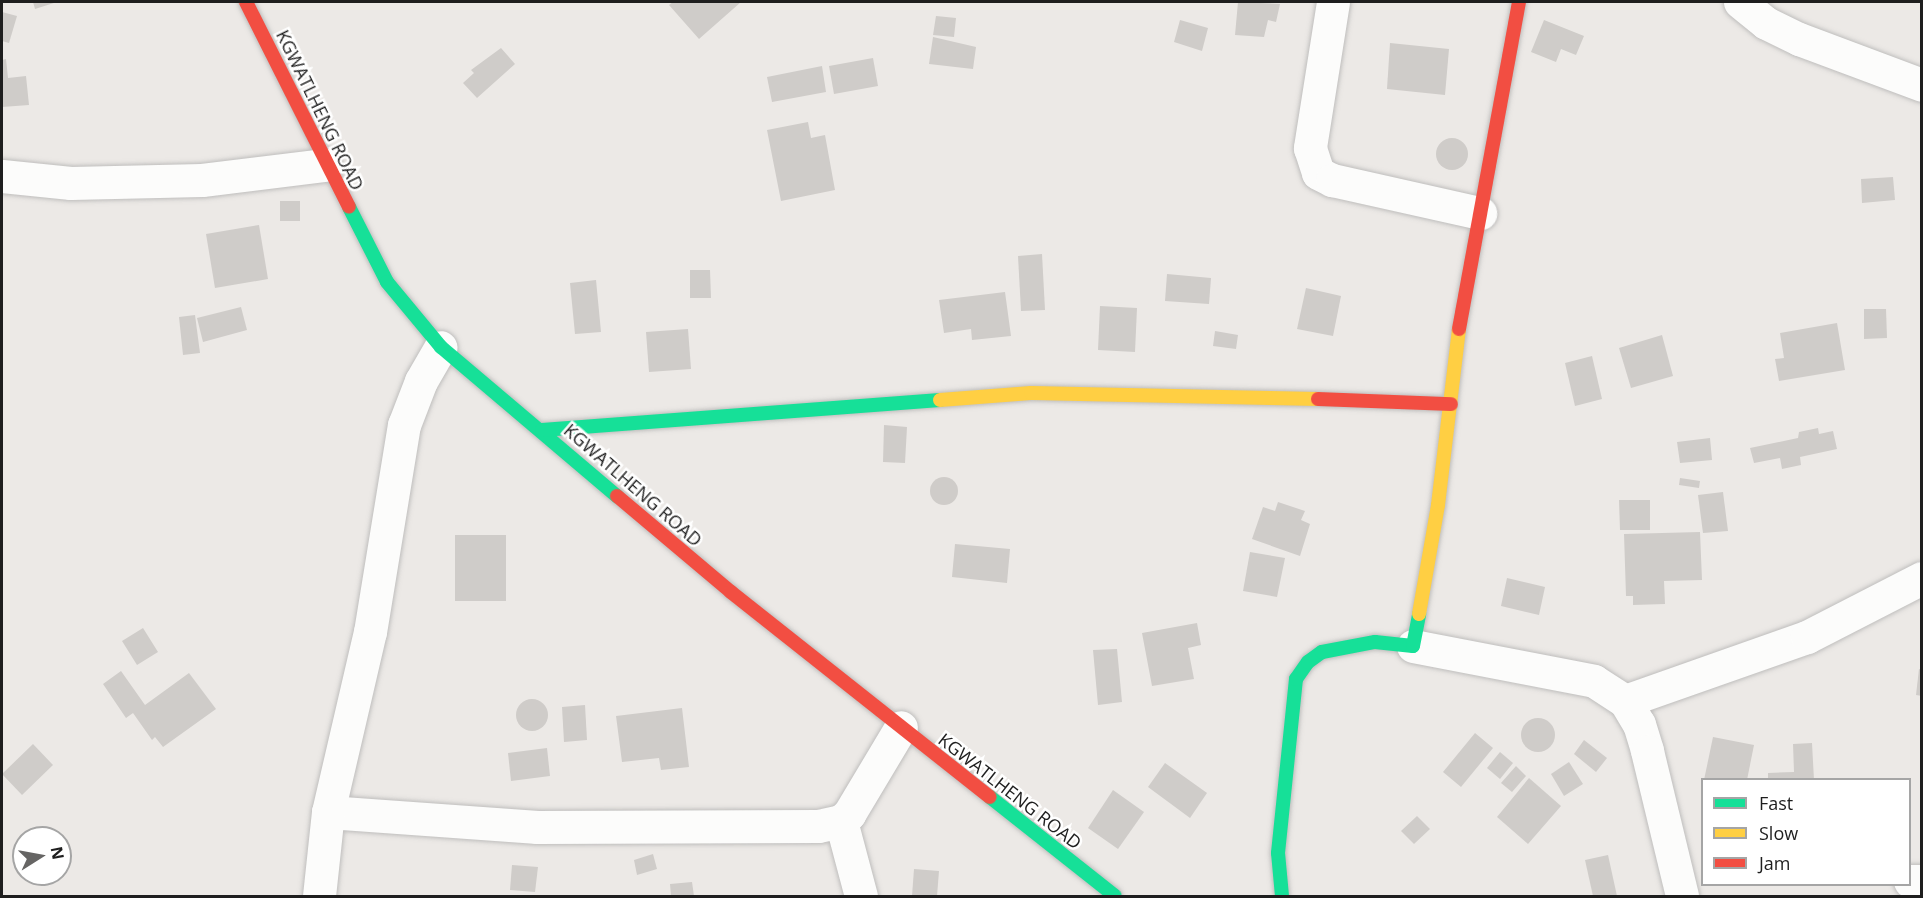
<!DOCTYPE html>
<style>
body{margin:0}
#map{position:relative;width:1923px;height:898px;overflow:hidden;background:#ece9e6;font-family:"Open Sans",sans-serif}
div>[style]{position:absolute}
.building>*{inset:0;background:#cfccc9}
.round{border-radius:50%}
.roads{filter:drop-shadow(0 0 2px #bfbebd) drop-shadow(0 0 2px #bfbebd)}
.street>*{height:33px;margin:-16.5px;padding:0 16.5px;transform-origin:16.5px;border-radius:16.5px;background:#fcfcfb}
.fast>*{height:14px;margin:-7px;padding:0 7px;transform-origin:7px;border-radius:7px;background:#16e098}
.slow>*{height:14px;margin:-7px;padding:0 7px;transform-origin:7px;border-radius:7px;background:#ffcf43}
.jam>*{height:14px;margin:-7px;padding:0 7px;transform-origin:7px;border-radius:7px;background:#f24e42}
span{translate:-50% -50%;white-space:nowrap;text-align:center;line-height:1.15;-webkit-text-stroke:5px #fff;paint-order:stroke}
.street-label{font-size:18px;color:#1e1e1e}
.frame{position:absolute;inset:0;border:3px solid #1e1e1e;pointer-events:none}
.legend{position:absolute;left:1701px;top:778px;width:210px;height:108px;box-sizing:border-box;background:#fff;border:2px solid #a5a5a5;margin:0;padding:8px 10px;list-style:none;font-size:18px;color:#1e1e1e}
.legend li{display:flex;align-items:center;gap:12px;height:30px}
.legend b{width:30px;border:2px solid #a5a5a5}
.north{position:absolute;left:12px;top:826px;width:60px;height:60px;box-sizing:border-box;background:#fff;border:2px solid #a5a5a5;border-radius:50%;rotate:79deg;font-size:16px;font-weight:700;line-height:24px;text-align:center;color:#1e1e1e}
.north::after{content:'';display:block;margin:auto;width:21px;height:27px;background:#666564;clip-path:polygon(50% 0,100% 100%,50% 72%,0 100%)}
</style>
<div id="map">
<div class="building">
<i style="clip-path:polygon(33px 2px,57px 2px,35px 9px)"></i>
<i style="clip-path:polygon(673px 2px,694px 3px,741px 2px,699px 39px,669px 5px)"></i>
<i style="clip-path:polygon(1238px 2px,1280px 4px,1276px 22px,1268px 20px,1264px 37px,1235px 35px)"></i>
<i style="clip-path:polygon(2px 12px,17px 16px,9px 43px,2px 41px)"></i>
<i style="clip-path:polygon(936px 16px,956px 18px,954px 37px,933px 35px)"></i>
<i style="clip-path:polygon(1180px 20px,1208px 28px,1202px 51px,1174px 42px)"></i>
<i style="clip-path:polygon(1544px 20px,1584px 36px,1576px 55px,1561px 49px,1556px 62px,1531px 52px)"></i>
<i style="clip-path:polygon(933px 37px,976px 47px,973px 69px,929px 64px)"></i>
<i style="clip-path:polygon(1390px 43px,1449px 49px,1445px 95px,1387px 89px)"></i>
<i style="clip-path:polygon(501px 48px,515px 64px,477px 98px,463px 83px,474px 73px,471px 70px)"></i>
<i style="clip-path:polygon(873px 58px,878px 86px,834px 94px,829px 66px)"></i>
<i style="clip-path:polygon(6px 59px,8px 78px,26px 76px,29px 105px,2px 107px,2px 60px)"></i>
<i style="clip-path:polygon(822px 66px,826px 92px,772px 102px,767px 77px)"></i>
<i style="clip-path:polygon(808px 122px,811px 138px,825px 135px,835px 190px,781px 201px,767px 130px)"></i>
<i class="round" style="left:1436px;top:138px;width:32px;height:32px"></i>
<i style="clip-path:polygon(1893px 177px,1895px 200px,1862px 203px,1861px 179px)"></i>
<i style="clip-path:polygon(280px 201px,300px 201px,300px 221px,280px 221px)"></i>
<i style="clip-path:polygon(259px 225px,268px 279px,215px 288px,206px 234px)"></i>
<i style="clip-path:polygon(1042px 254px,1045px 310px,1021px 311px,1018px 256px)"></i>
<i style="clip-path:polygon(690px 270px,710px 270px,711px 298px,690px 298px)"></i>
<i style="clip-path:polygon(1167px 274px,1211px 278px,1209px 304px,1165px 301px)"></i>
<i style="clip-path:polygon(596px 280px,601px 332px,575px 334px,570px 283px)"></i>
<i style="clip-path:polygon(1306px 288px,1341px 296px,1333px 336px,1297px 329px)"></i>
<i style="clip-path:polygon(1005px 292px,1011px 336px,972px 340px,971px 329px,944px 333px,939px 300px)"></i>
<i style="clip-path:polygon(1100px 306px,1137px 308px,1135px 352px,1098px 350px)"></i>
<i style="clip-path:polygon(241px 307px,247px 330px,203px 342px,197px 318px)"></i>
<i style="clip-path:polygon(1864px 309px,1886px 309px,1887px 338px,1864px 339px)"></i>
<i style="clip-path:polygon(195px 315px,200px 353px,183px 355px,179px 317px)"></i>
<i style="clip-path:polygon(1837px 323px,1845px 370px,1779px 381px,1775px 359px,1784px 358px,1780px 333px)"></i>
<i style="clip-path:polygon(688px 329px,691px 369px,649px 372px,646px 332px)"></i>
<i style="clip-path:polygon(1215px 331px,1238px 335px,1236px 349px,1213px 346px)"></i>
<i style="clip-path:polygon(1662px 335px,1673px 376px,1631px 388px,1619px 348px)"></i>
<i style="clip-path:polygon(1592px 356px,1602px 399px,1575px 406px,1565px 363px)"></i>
<i style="clip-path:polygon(884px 425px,907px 427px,905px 463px,883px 462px)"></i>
<i style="clip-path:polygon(1818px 428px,1819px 434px,1833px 431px,1837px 449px,1800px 457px,1801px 465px,1782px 469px,1780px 458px,1754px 463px,1750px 448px,1798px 438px,1799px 432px)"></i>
<i style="clip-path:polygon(1710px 438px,1712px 460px,1680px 463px,1677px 442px)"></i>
<i class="round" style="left:930px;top:477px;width:28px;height:28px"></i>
<i style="clip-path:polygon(1680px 478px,1700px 481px,1699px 488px,1679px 485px)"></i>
<i style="clip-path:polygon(1723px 492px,1728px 531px,1703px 533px,1698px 495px)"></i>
<i style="clip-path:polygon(1619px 500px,1650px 500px,1650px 530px,1620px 530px)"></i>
<i style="clip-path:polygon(1278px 502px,1305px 511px,1301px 520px,1310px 524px,1300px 556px,1252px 539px,1263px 507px,1275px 511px)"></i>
<i style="clip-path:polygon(1700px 532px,1702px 580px,1664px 581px,1665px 604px,1633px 605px,1633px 596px,1626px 596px,1624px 534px)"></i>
<i style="clip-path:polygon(455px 535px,506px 535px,506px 601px,455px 601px)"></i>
<i style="clip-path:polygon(955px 544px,1010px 549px,1007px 583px,952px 577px)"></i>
<i style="clip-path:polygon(1250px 552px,1285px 558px,1277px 597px,1243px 591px)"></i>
<i style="clip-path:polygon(1507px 578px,1545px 587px,1539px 615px,1501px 606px)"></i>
<i style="clip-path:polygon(1197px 623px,1201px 645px,1188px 648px,1194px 679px,1152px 686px,1142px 633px)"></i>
<i style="clip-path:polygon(143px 628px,158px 652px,137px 665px,122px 641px)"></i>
<i style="clip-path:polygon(1117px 649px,1122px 702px,1098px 705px,1093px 650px)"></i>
<i style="clip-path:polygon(1919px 669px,1922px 670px,1922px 696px,1916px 695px)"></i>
<i style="clip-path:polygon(121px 671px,145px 705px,189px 673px,216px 709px,163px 747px,155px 737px,152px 740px,133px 713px,126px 718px,103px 684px)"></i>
<i class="round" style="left:516px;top:699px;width:32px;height:32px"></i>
<i style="clip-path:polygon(585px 705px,587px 740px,564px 742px,562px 707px)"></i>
<i style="clip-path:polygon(682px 708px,689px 767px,661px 770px,659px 758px,622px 762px,616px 716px)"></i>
<i class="round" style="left:1521px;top:718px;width:34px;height:34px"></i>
<i style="clip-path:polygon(1475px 733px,1493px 748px,1461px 787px,1443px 772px)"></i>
<i style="clip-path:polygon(1713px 737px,1754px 745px,1747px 780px,1704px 780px)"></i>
<i style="clip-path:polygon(1584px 740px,1607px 758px,1596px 772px,1574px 754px)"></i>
<i style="clip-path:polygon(1812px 743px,1814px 780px,1768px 780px,1768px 773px,1794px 772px,1793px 744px)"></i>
<i style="clip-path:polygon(33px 744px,53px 765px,22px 795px,2px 774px)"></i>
<i style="clip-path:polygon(547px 748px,550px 776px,511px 781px,508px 753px)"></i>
<i style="clip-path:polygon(1500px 752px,1513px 763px,1500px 779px,1487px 768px)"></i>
<i style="clip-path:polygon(1569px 762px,1583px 784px,1564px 796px,1551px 774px)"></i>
<i style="clip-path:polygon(1165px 763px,1207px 793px,1190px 818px,1148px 787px)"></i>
<i style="clip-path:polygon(1516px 766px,1526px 776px,1512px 792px,1501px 783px)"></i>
<i style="clip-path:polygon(1529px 778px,1561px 806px,1528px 844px,1497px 817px)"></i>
<i style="clip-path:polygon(1113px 790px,1144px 812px,1118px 849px,1088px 828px)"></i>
<i style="clip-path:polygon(1417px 816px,1430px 829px,1414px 844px,1401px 831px)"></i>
<i style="clip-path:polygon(653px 854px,657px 869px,637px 875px,634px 860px)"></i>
<i style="clip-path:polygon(1608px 855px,1617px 896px,1593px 896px,1585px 860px)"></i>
<i style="clip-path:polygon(512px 865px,538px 867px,535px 892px,510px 890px)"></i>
<i style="clip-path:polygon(914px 869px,939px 871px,937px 896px,912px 896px)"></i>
<i style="clip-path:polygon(692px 882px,694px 896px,671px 896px,670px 884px)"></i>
</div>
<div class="roads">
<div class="street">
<i style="left:1333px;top:2px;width:148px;rotate:99deg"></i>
<i style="left:1310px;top:148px;width:26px;rotate:72deg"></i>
<i style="left:1318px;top:173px;width:16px;rotate:27deg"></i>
<i style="left:1332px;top:180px;width:152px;rotate:12.6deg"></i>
<i style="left:1740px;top:2px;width:33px;rotate:39deg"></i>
<i style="left:1766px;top:23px;width:37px;rotate:26deg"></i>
<i style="left:1799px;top:39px;width:131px;rotate:20.5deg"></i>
<i style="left:2px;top:176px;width:69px;rotate:5.8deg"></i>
<i style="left:71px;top:183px;width:131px;rotate:-1.3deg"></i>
<i style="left:202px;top:180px;width:124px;rotate:-7deg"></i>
<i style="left:1413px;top:646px;width:184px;rotate:10.9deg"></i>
<i style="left:1594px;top:681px;width:37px;rotate:33deg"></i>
<i style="left:1625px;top:701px;width:27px;rotate:59deg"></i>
<i style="left:1639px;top:724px;width:28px;rotate:73deg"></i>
<i style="left:1647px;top:751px;width:149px;rotate:76.4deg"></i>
<i style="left:1625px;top:701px;width:193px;rotate:-19.4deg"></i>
<i style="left:1807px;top:637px;width:129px;rotate:-27.2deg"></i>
<i style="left:328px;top:812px;width:210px;rotate:4.1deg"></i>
<i style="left:537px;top:827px;width:281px;rotate:-0.2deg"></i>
<i style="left:818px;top:826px;width:24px;rotate:-12deg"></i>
<i style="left:841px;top:821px;width:11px;rotate:-41deg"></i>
<i style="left:849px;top:814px;width:101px;rotate:-59.1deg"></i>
<i style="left:841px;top:821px;width:78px;rotate:75.1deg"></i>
<i style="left:1910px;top:881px;width:12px"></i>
<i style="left:319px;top:896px;width:84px;rotate:-83.9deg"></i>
<i style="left:328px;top:812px;width:185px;rotate:-76.9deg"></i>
<i style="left:370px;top:632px;width:210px;rotate:-80.7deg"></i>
<i style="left:404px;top:425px;width:47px;rotate:-68.9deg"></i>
<i style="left:421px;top:381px;width:39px;rotate:-60deg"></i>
</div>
<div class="fast">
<i style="left:349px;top:207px;width:84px;rotate:63.1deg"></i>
<i style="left:387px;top:282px;width:85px;rotate:50.3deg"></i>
<i style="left:441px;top:347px;width:231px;rotate:40.3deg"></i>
<i style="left:542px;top:430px;width:399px;rotate:-4.3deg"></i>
<i style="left:990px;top:797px;width:159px;rotate:38.4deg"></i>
<i style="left:1282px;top:896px;width:43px;rotate:-95.3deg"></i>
<i style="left:1278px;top:853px;width:175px;rotate:-84.1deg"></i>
<i style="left:1296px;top:679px;width:21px;rotate:-55deg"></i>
<i style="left:1308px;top:662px;width:17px;rotate:-36deg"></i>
<i style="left:1322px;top:652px;width:54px;rotate:-10.7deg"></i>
<i style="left:1375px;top:642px;width:38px;rotate:6deg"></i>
<i style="left:1413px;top:646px;width:33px;rotate:-79deg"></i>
</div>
<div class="slow">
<i style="left:940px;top:400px;width:91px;rotate:-4.4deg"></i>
<i style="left:1031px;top:393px;width:287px;rotate:1.2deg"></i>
<i style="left:1419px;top:614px;width:111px;rotate:-80.1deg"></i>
<i style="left:1438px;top:505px;width:177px;rotate:-83.2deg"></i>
</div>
<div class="jam">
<i style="left:246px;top:2px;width:229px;rotate:63.3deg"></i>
<i style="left:1459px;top:329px;width:332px;rotate:-79.6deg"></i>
<i style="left:1318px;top:399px;width:133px;rotate:2.2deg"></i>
<i style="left:617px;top:496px;width:149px;rotate:40.1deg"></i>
<i style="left:731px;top:592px;width:330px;rotate:38.4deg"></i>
</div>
</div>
<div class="street-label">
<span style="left:320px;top:110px;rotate:64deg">KGWATLHENG ROAD</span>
<span style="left:633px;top:485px;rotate:41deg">KGWATLHENG ROAD</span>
<span style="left:1010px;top:791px;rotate:38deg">KGWATLHENG ROAD</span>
</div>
<div class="frame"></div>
<ul class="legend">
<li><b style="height:8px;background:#16e098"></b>Fast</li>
<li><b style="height:8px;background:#ffcf43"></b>Slow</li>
<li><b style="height:8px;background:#f24e42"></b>Jam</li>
</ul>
<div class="north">N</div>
</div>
